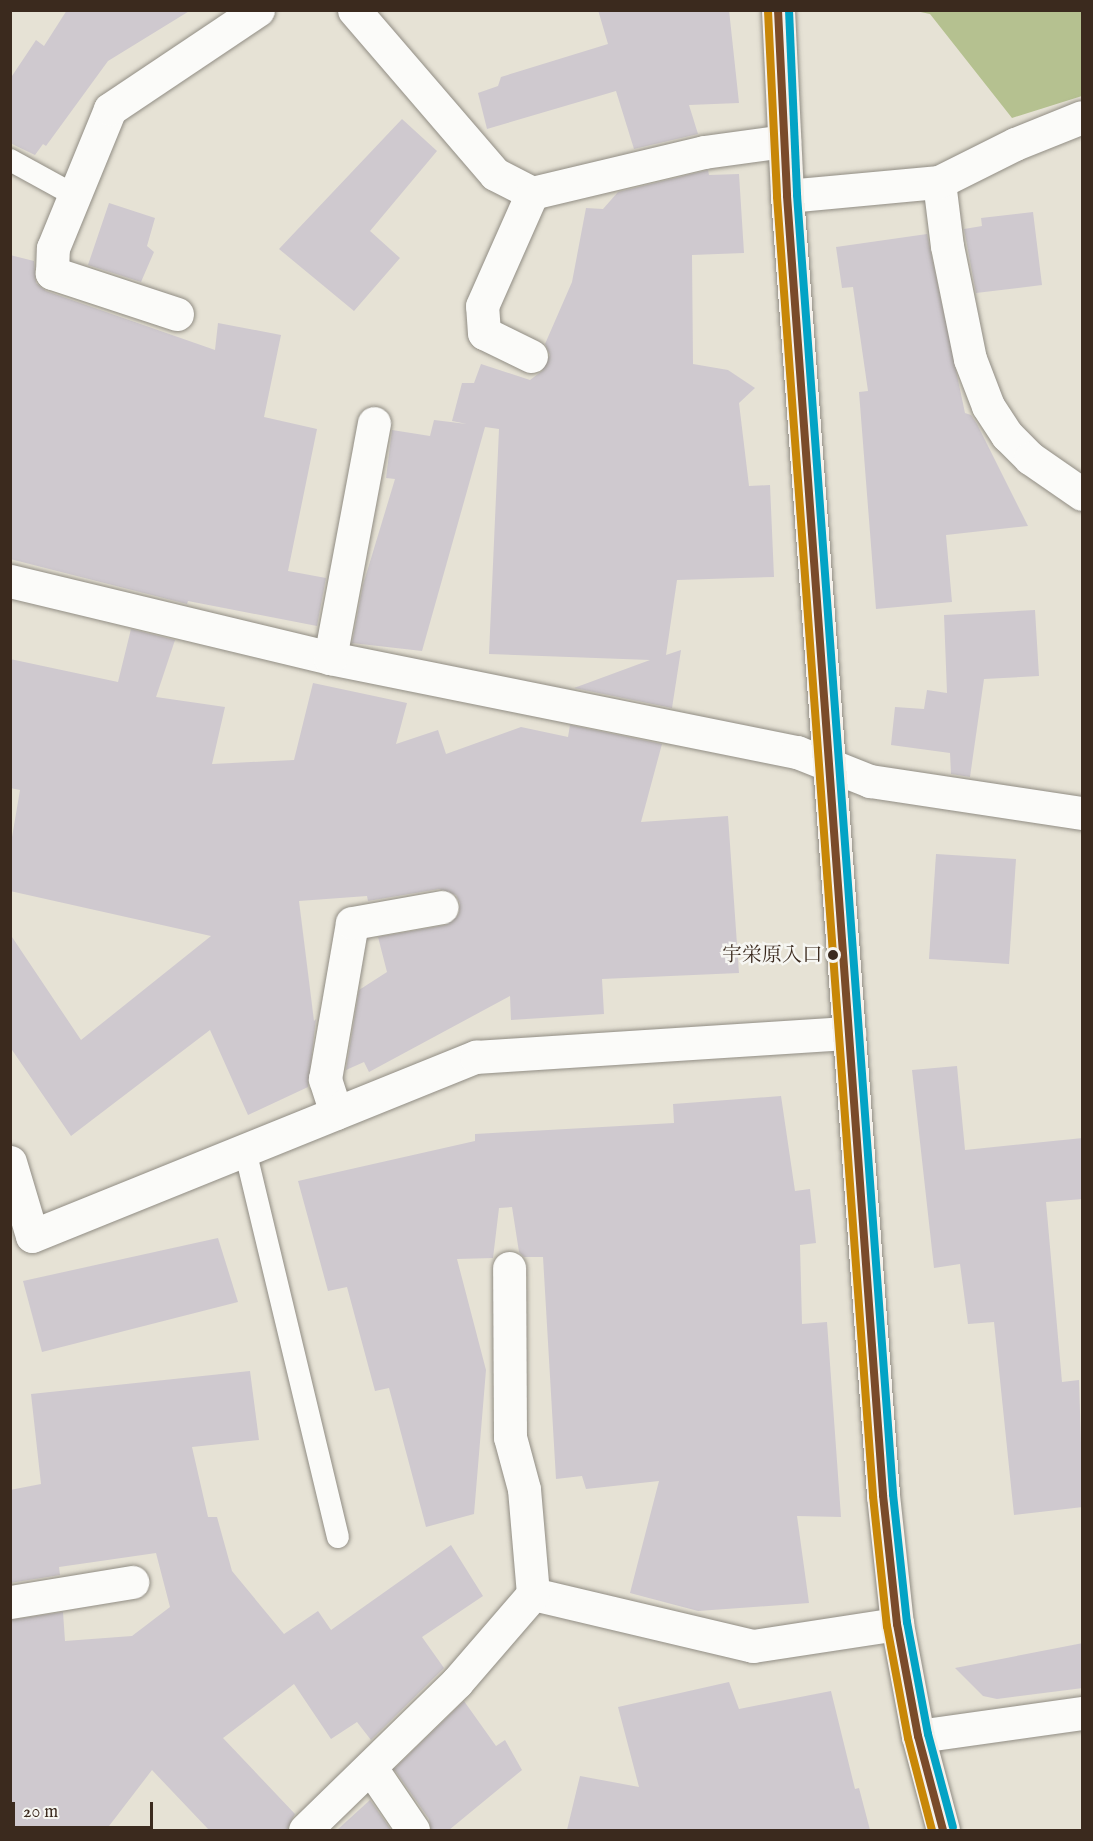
<!DOCTYPE html>
<meta charset="utf-8">
<style>
body{margin:0}
#map{position:relative;width:1093px;height:1841px;overflow:hidden;background:#e6e2d5;font-family:"IM FELL English","Noto Serif JP",serif}
div>[style]{position:absolute}
.forest>*{inset:0;background:#b5c190}
.building>*{inset:0;background:#cfc9cf}
.roads{filter:drop-shadow(0 0 2px #918d84) drop-shadow(0 0 2px #918d84)}
.lane>*{height:22px;margin:-11px;padding:0 11px;transform-origin:11px;border-radius:11px;background:#fbfbf9}
.street>*{height:33px;margin:-16.5px;padding:0 16.5px;transform-origin:16.5px;border-radius:16.5px;background:#fbfbf9}
.secondary>*{height:33px;margin:-16.5px;padding:0 16.5px;transform-origin:16.5px;border-radius:16.5px;background:#f5f1eb}
.bus-1>*{height:8px;margin:-4px;padding:0 4px;transform-origin:4px;border-radius:4px;background:#7a4b2a}
.bus-2>*{height:8px;margin:-4px;padding:0 4px;transform-origin:4px;border-radius:4px;background:#c88708}
.bus-3>*{height:8px;margin:-4px;padding:0 4px;transform-origin:4px;border-radius:4px;background:#03a3c5}
.dots>*{width:16px;height:16px;translate:-50% -50%;box-sizing:border-box;border:3px solid #f6f6f2;border-radius:50%}
span{translate:-50% -50%;white-space:nowrap;text-align:center;line-height:1.15;-webkit-text-stroke:5px #f6f6f2;paint-order:stroke}
.bus-label{font-size:20px;color:#3b2a1e}
.right{translate:-100% -50%;text-align:right}
.frame{position:absolute;inset:0;border:12px solid #3b2a1e;pointer-events:none}
.scale{position:absolute;left:12px;top:1802px;width:141px;height:27px;box-sizing:border-box;border:3px solid #3b2a1e;border-top:0;padding-left:8px;font-size:18px;line-height:21px;white-space:nowrap;color:#3b2a1e;-webkit-text-stroke:4px #f6f6f2;paint-order:stroke}
</style>
<div id="map">
<div class="forest">
<i style="clip-path:polygon(916px 11px,1082px 11px,1082px 96px,1012px 118px,930px 14px)"></i>
</div>
<div class="building">
<i style="clip-path:polygon(67px 10px,191px 10px,108px 61px,46px 146px,43px 144px,35px 155px,10px 143px,10px 79px,36px 40px,44px 46px)"></i>
<i style="clip-path:polygon(598px 10px,729px 10px,739px 103px,689px 105px,698px 134px,634px 149px,616px 91px,487px 129px,478px 93px,498px 86px,501px 77px,608px 44px)"></i>
<i style="clip-path:polygon(402px 119px,437px 151px,370px 231px,400px 258px,354px 311px,279px 249px)"></i>
<i style="clip-path:polygon(708px 170px,709px 175px,739px 174px,744px 253px,692px 255px,693px 364px,728px 370px,755px 388px,739px 403px,749px 486px,770px 485px,774px 577px,677px 580px,666px 655px,681px 650px,672px 708px,574px 688px,650px 660px,489px 654px,499px 429px,485px 427px,422px 651px,352px 643px,363px 585px,395px 479px,386px 478px,392px 430px,430px 436px,434px 420px,467px 424px,452px 421px,462px 383px,474px 383px,481px 364px,530px 380px,542px 371px,550px 355px,545px 344px,572px 282px,586px 208px,603px 209px,618px 192px)"></i>
<i style="clip-path:polygon(109px 203px,155px 218px,147px 246px,154px 252px,141px 282px,88px 265px)"></i>
<i style="clip-path:polygon(1033px 212px,1042px 285px,976px 293px,964px 229px,982px 226px,981px 218px)"></i>
<i style="clip-path:polygon(927px 234px,965px 413px,971px 415px,977px 424px,1028px 526px,946px 535px,952px 602px,876px 609px,859px 392px,868px 391px,853px 287px,842px 288px,836px 247px)"></i>
<i style="clip-path:polygon(10px 255px,34px 261px,36px 283px,46px 291px,215px 350px,218px 323px,281px 335px,264px 417px,317px 429px,288px 571px,326px 578px,317px 626px,188px 601px,187px 604px,10px 559px)"></i>
<i style="clip-path:polygon(1035px 610px,1039px 676px,984px 679px,970px 777px,951px 774px,950px 753px,891px 745px,895px 707px,924px 709px,927px 690px,947px 693px,944px 615px)"></i>
<i style="clip-path:polygon(131px 629px,175px 640px,156px 697px,225px 707px,212px 764px,294px 760px,313px 683px,407px 703px,396px 744px,438px 730px,446px 754px,521px 727px,568px 737px,570px 725px,662px 744px,641px 822px,728px 816px,739px 973px,602px 979px,604px 1014px,511px 1020px,510px 996px,369px 1072px,364px 1062px,346px 1070px,359px 990px,387px 972px,378px 937px,446px 925px,459px 914px,460px 903px,456px 895px,439px 889px,368px 901px,367px 896px,299px 901px,314px 1021px,316px 1019px,308px 1087px,248px 1115px,210px 1030px,71px 1136px,10px 1047px,10px 934px,81px 1040px,211px 936px,10px 891px,10px 849px,20px 790px,10px 788px,10px 659px,118px 682px)"></i>
<i style="clip-path:polygon(936px 854px,1016px 859px,1009px 964px,929px 959px)"></i>
<i style="clip-path:polygon(957px 1066px,965px 1150px,1083px 1138px,1083px 1199px,1046px 1202px,1062px 1382px,1079px 1380px,1083px 1507px,1014px 1515px,994px 1322px,968px 1324px,960px 1264px,934px 1268px,912px 1070px)"></i>
<i style="clip-path:polygon(781px 1096px,795px 1191px,810px 1189px,816px 1243px,800px 1245px,802px 1324px,827px 1322px,841px 1517px,797px 1516px,809px 1603px,698px 1611px,630px 1593px,659px 1481px,586px 1489px,582px 1476px,556px 1479px,543px 1257px,524px 1257px,519px 1252px,512px 1207px,499px 1208px,493px 1258px,457px 1259px,486px 1370px,474px 1514px,426px 1527px,389px 1388px,375px 1391px,347px 1287px,328px 1291px,298px 1181px,475px 1141px,475px 1134px,674px 1123px,673px 1104px)"></i>
<i style="clip-path:polygon(218px 1238px,238px 1302px,42px 1352px,23px 1281px)"></i>
<i style="clip-path:polygon(250px 1371px,259px 1440px,192px 1447px,208px 1517px,217px 1517px,232px 1571px,284px 1634px,318px 1611px,331px 1630px,451px 1545px,483px 1596px,422px 1637px,444px 1668px,371px 1740px,357px 1722px,331px 1739px,294px 1684px,223px 1738px,295px 1814px,287px 1830px,209px 1830px,152px 1770px,106px 1830px,10px 1830px,10px 1620px,63px 1612px,65px 1641px,132px 1636px,170px 1607px,156px 1553px,59px 1567px,60px 1575px,10px 1583px,10px 1490px,41px 1484px,31px 1394px)"></i>
<i style="clip-path:polygon(1083px 1643px,1083px 1688px,997px 1699px,983px 1696px,955px 1668px)"></i>
<i style="clip-path:polygon(729px 1682px,739px 1709px,831px 1691px,855px 1789px,859px 1788px,870px 1830px,567px 1830px,580px 1776px,639px 1787px,618px 1707px)"></i>
<i style="clip-path:polygon(464px 1701px,496px 1746px,505px 1740px,522px 1770px,449px 1830px,431px 1830px,429px 1819px,394px 1769px)"></i>
<i style="clip-path:polygon(370px 1800px,391px 1830px,337px 1830px)"></i>
</div>
<div class="roads">
<div class="lane">
<i style="left:10px;top:160px;width:73px;rotate:28.7deg"></i>
<i style="left:245px;top:1150px;width:398px;rotate:76.5deg"></i>
</div>
<div class="street">
<i style="left:354px;top:10px;width:216px;rotate:49.3deg"></i>
<i style="left:495px;top:174px;width:42px;rotate:27.2deg"></i>
<i style="left:532px;top:193px;width:177px;rotate:-13.4deg"></i>
<i style="left:704px;top:152px;width:81px;rotate:-7.8deg"></i>
<i style="left:939px;top:182px;width:64px;rotate:82.9deg"></i>
<i style="left:947px;top:246px;width:115px;rotate:78.5deg"></i>
<i style="left:970px;top:359px;width:50px;rotate:69deg"></i>
<i style="left:988px;top:406px;width:35px;rotate:57deg"></i>
<i style="left:1007px;top:435px;width:33px;rotate:45deg"></i>
<i style="left:1030px;top:458px;width:63px;rotate:34.7deg"></i>
<i style="left:787px;top:196px;width:153px;rotate:-5.3deg"></i>
<i style="left:939px;top:182px;width:85px;rotate:-26.6deg"></i>
<i style="left:1015px;top:144px;width:72px;rotate:-21.9deg"></i>
<i style="left:177px;top:314px;width:132px;rotate:-161.8deg"></i>
<i style="left:52px;top:273px;width:25px;rotate:-88deg"></i>
<i style="left:53px;top:248px;width:150px;rotate:-67.7deg"></i>
<i style="left:110px;top:109px;width:178px;rotate:-33.8deg"></i>
<i style="left:531px;top:356px;width:52px;rotate:-153.9deg"></i>
<i style="left:484px;top:333px;width:27px;rotate:-94deg"></i>
<i style="left:482px;top:306px;width:124px;rotate:-66.1deg"></i>
<i style="left:10px;top:581px;width:329px;rotate:13.5deg"></i>
<i style="left:330px;top:658px;width:476px;rotate:11.4deg"></i>
<i style="left:797px;top:752px;width:79px;rotate:21.7deg"></i>
<i style="left:870px;top:781px;width:214px;rotate:8.6deg"></i>
<i style="left:330px;top:658px;width:239px;rotate:-79.4deg"></i>
<i style="left:336px;top:1113px;width:36px;rotate:-108deg"></i>
<i style="left:325px;top:1079px;width:158px;rotate:-80.2deg"></i>
<i style="left:352px;top:923px;width:91px;rotate:-10.1deg"></i>
<i style="left:10px;top:1162px;width:77px;rotate:73.4deg"></i>
<i style="left:32px;top:1236px;width:479px;rotate:-22deg"></i>
<i style="left:476px;top:1057px;width:374px;rotate:-3.7deg"></i>
<i style="left:533px;top:1594px;width:226px;rotate:13.3deg"></i>
<i style="left:753px;top:1646px;width:146px;rotate:-8.7deg"></i>
<i style="left:10px;top:1602px;width:124px;rotate:-9.3deg"></i>
<i style="left:918px;top:1736px;width:166px;rotate:-8deg"></i>
<i style="left:371px;top:1768px;width:75px;rotate:55.9deg"></i>
<i style="left:305px;top:1830px;width:212px;rotate:-44.2deg"></i>
<i style="left:457px;top:1682px;width:116px;rotate:-49.2deg"></i>
<i style="left:533px;top:1594px;width:105px;rotate:-94.9deg"></i>
<i style="left:524px;top:1489px;width:54px;rotate:-105.1deg"></i>
<i style="left:510px;top:1437px;width:169px;rotate:-90.3deg"></i>
</div>
<div class="secondary">
<i style="left:778px;top:10px;width:186px;rotate:87.2deg"></i>
<i style="left:787px;top:196px;width:1303px;rotate:85.77deg"></i>
<i style="left:883px;top:1495px;width:130px;rotate:83.8deg"></i>
<i style="left:897px;top:1624px;width:114px;rotate:79.4deg"></i>
<i style="left:918px;top:1736px;width:97px;rotate:75.1deg"></i>
</div>
</div>
<div class="bus-1">
<i style="left:778px;top:10px;width:186px;rotate:87.2deg"></i>
<i style="left:787px;top:196px;width:1303px;rotate:85.77deg"></i>
<i style="left:883px;top:1495px;width:130px;rotate:83.8deg"></i>
<i style="left:897px;top:1624px;width:114px;rotate:79.4deg"></i>
<i style="left:918px;top:1736px;width:97px;rotate:75.1deg"></i>
</div>
<div class="bus-2">
<i style="left:768px;top:11px;width:186px;rotate:87.2deg"></i>
<i style="left:777px;top:197px;width:1303px;rotate:85.77deg"></i>
<i style="left:873px;top:1496px;width:131px;rotate:83.9deg"></i>
<i style="left:887px;top:1626px;width:114px;rotate:79.4deg"></i>
<i style="left:908px;top:1738px;width:95px;rotate:75.4deg"></i>
</div>
<div class="bus-3">
<i style="left:789px;top:10px;width:185px;rotate:87.5deg"></i>
<i style="left:797px;top:195px;width:1303px;rotate:85.77deg"></i>
<i style="left:893px;top:1494px;width:129px;rotate:83.8deg"></i>
<i style="left:907px;top:1622px;width:114px;rotate:79.4deg"></i>
<i style="left:928px;top:1734px;width:96px;rotate:75deg"></i>
</div>
<div class="dots">
<i style="left:833px;top:955px;background:#3b2a1e"></i>
</div>
<div class="bus-label">
<span class="right" style="left:822px;top:955px">宇栄原入口</span>
</div>
<div class="frame"></div>
<div class="scale">20 m</div>
</div>
